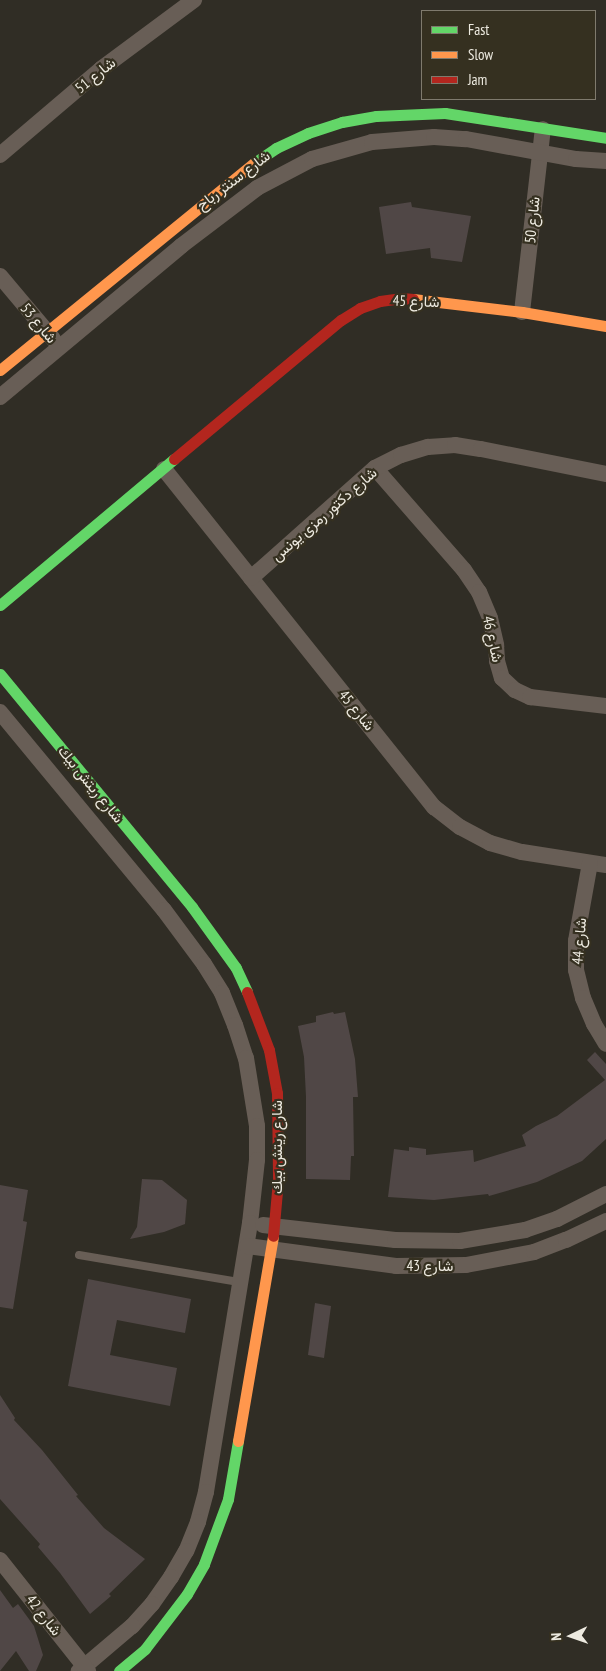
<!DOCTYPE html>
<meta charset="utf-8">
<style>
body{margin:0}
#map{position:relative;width:606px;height:1671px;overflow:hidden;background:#302d25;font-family:"PT Sans Narrow",Vazirmatn,sans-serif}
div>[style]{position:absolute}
.building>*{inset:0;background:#504746}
.lane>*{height:8px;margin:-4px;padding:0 4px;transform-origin:4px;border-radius:4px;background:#685e56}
.street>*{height:16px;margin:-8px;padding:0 8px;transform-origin:8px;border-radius:8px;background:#685e56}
.fast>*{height:11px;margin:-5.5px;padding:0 5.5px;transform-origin:5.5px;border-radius:5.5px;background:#63d668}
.slow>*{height:11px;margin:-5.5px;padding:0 5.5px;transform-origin:5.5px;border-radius:5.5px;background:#ff974d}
.jam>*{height:11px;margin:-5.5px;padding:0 5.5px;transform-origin:5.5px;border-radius:5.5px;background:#b3261e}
span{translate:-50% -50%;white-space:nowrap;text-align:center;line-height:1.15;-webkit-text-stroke:4.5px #353020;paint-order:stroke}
.street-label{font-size:15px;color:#edeae0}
.legend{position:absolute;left:421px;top:10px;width:175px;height:90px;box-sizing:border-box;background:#353020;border:1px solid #7f7a6d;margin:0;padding:6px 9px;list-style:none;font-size:15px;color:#edeae0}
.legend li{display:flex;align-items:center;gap:10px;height:25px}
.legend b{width:25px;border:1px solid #7f7a6d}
.north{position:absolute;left:546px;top:1611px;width:50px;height:50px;-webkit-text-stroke:4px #353020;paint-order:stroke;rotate:267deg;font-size:14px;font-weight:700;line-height:20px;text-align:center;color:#edeae0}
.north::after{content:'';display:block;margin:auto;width:18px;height:22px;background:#edeae0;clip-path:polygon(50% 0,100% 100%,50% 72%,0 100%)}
</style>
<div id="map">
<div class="building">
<i style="clip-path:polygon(411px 202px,412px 207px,471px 216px,462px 262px,431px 258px,430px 248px,386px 254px,379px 207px)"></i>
<i style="clip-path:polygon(333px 1012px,334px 1014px,345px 1012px,355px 1059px,358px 1097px,353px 1097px,354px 1156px,351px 1156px,350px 1180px,306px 1179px,306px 1097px,304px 1057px,298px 1026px,316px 1022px,316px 1016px)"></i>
<i style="clip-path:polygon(595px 1052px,606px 1064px,606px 1139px,582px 1161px,537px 1182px,489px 1196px,488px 1194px,434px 1200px,388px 1197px,394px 1149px,409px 1151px,409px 1147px,426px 1149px,426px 1155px,473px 1150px,474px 1162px,526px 1146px,522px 1135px,536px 1126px,557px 1116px,605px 1080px,587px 1060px)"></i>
<i style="clip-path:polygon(142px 1179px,162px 1180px,187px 1200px,185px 1224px,164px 1232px,130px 1239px,137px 1227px)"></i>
<i style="clip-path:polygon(0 1185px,28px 1190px,23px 1221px,27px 1222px,13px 1309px,0 1307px)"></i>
<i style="clip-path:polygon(88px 1279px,191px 1299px,185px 1333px,117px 1320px,110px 1355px,177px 1368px,170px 1406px,68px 1386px)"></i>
<i style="clip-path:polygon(315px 1303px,331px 1306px,324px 1358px,308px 1355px)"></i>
<i style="clip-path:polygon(0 1395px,15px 1418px,14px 1420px,42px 1450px,78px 1495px,76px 1496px,104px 1528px,145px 1559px,109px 1594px,111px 1596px,90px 1614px,60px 1573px,38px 1547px,40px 1544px,0 1499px)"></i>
<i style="clip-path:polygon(0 1590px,13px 1608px,18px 1604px,34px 1626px,43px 1655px,36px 1671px,29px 1671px,16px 1651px,0 1671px)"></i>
</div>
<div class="lane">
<i style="left:79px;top:1255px;width:162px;rotate:9.6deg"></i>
</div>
<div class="street">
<i style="left:0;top:155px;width:133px;rotate:-40.4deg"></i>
<i style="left:101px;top:69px;width:116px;rotate:-36.6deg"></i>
<i style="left:0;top:276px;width:82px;rotate:49.9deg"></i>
<i style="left:522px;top:312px;width:184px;rotate:-83.5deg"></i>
<i style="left:0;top:397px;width:236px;rotate:-39.8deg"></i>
<i style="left:181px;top:246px;width:96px;rotate:-37.3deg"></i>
<i style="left:257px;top:188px;width:62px;rotate:-27.8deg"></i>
<i style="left:312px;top:159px;width:62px;rotate:-15.8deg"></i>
<i style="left:372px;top:142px;width:62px;rotate:-4.6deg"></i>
<i style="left:434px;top:137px;width:32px;rotate:4deg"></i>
<i style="left:466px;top:139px;width:112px;rotate:10.3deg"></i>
<i style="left:576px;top:159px;width:30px;rotate:4deg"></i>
<i style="left:375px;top:468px;width:135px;rotate:48.9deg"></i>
<i style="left:464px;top:570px;width:27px;rotate:56deg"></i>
<i style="left:479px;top:592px;width:28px;rotate:67deg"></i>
<i style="left:490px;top:618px;width:28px;rotate:77deg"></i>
<i style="left:496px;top:645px;width:16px;rotate:86deg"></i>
<i style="left:497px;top:661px;width:18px;rotate:74deg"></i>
<i style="left:502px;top:678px;width:18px;rotate:43deg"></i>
<i style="left:515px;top:690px;width:17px;rotate:25deg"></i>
<i style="left:530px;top:697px;width:77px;rotate:6.8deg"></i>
<i style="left:164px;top:469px;width:433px;rotate:51.4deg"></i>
<i style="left:434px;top:807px;width:33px;rotate:38deg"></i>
<i style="left:460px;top:827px;width:34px;rotate:28deg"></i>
<i style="left:490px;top:843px;width:33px;rotate:16deg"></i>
<i style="left:522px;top:852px;width:85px;rotate:8.8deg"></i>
<i style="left:251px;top:578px;width:166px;rotate:-41.6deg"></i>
<i style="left:375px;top:468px;width:29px;rotate:-27deg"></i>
<i style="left:401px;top:455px;width:28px;rotate:-17deg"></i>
<i style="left:428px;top:447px;width:27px;rotate:-4deg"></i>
<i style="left:455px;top:445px;width:26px;rotate:9deg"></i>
<i style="left:481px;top:449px;width:127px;rotate:11.3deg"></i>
<i style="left:0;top:712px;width:257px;rotate:50.4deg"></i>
<i style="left:164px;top:910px;width:67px;rotate:53.5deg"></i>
<i style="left:204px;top:964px;width:34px;rotate:58deg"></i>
<i style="left:222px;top:993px;width:35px;rotate:68deg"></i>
<i style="left:235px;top:1025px;width:35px;rotate:72deg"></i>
<i style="left:246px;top:1058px;width:69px;rotate:80.8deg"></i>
<i style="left:257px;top:1126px;width:34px;rotate:90deg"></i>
<i style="left:257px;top:1160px;width:63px;rotate:96.3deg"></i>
<i style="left:250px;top:1223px;width:273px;rotate:99.3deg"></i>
<i style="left:206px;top:1492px;width:31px;rotate:105deg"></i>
<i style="left:198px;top:1522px;width:31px;rotate:112deg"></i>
<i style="left:186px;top:1551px;width:30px;rotate:120deg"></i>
<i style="left:171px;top:1577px;width:33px;rotate:125deg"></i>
<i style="left:152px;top:1604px;width:30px;rotate:132deg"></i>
<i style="left:132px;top:1626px;width:70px;rotate:139.7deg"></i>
<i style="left:590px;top:863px;width:79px;rotate:100.2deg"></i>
<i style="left:576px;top:941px;width:29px;rotate:90deg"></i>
<i style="left:576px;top:970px;width:29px;rotate:76deg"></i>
<i style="left:583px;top:998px;width:28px;rotate:67deg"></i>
<i style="left:594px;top:1024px;width:23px;rotate:59deg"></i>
<i style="left:263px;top:1225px;width:133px;rotate:6.5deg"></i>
<i style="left:395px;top:1240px;width:65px;rotate:0.9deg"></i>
<i style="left:460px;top:1241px;width:66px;rotate:-9.6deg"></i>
<i style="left:525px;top:1230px;width:34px;rotate:-19deg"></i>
<i style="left:557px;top:1219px;width:55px;rotate:-27deg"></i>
<i style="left:247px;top:1246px;width:150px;rotate:7.6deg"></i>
<i style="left:396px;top:1266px;width:70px;rotate:-0.8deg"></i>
<i style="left:466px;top:1265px;width:69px;rotate:-10.8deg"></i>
<i style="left:534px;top:1252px;width:34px;rotate:-21deg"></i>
<i style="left:566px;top:1240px;width:44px;rotate:-25.4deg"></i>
<i style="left:0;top:1560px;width:142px;rotate:51.6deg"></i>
</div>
<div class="fast">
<i style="left:254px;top:163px;width:27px;rotate:-34deg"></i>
<i style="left:276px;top:148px;width:35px;rotate:-25deg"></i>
<i style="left:308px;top:133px;width:36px;rotate:-18deg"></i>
<i style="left:342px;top:122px;width:35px;rotate:-10deg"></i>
<i style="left:376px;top:116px;width:69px;rotate:-2.5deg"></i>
<i style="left:445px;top:113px;width:163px;rotate:8.8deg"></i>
<i style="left:0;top:605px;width:227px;rotate:-40deg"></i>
<i style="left:0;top:674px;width:302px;rotate:50.5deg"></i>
<i style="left:192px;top:907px;width:75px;rotate:54.2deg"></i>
<i style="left:236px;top:968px;width:26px;rotate:65deg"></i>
<i style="left:119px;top:1671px;width:34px;rotate:-40deg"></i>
<i style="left:145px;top:1649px;width:69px;rotate:-52.6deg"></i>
<i style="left:187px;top:1594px;width:34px;rotate:-60deg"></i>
<i style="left:204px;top:1564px;width:69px;rotate:-69.7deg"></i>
<i style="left:228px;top:1499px;width:59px;rotate:-80.2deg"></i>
</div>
<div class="slow">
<i style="left:413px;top:299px;width:110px;rotate:6.8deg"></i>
<i style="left:522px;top:312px;width:85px;rotate:9.5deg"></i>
<i style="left:0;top:370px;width:328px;rotate:-39.2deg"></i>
<i style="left:238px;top:1441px;width:208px;rotate:-80.3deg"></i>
</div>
<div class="jam">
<i style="left:174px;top:459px;width:217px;rotate:-39.8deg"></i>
<i style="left:341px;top:320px;width:22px;rotate:-32deg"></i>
<i style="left:360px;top:308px;width:21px;rotate:-19deg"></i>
<i style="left:380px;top:301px;width:22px;rotate:-8deg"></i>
<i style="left:402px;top:298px;width:11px;rotate:5deg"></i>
<i style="left:247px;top:992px;width:62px;rotate:69.2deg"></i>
<i style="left:269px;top:1050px;width:44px;rotate:79.5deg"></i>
<i style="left:277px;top:1093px;width:87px;rotate:89.3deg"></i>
<i style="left:278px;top:1180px;width:56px;rotate:95.1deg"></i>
</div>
<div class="street-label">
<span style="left:95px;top:75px;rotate:-39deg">شارع 51</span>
<span style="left:233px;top:180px;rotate:-37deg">شارع سنتر رباح</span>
<span style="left:532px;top:220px;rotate:-84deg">شارع 50</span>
<span style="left:416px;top:301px;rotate:2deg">شارع 45</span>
<span style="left:39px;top:323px;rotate:50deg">شارع 53</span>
<span style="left:324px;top:514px;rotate:-41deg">شارع دكتور رمزى يونس</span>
<span style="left:493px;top:639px;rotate:78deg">شارع 46</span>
<span style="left:357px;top:710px;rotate:51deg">شارع 45</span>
<span style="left:91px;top:784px;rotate:51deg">شارع ريتش بيك</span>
<span style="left:579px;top:941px;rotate:-85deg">شارع 44</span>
<span style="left:277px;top:1147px;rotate:-90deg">شارع ريتش بيك</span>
<span style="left:430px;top:1266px">شارع 43</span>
<span style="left:44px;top:1615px;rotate:52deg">شارع 42</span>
</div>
<ul class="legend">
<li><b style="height:6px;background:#63d668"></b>Fast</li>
<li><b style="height:6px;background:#ff974d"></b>Slow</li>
<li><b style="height:6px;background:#b3261e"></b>Jam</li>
</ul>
<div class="north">N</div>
</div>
